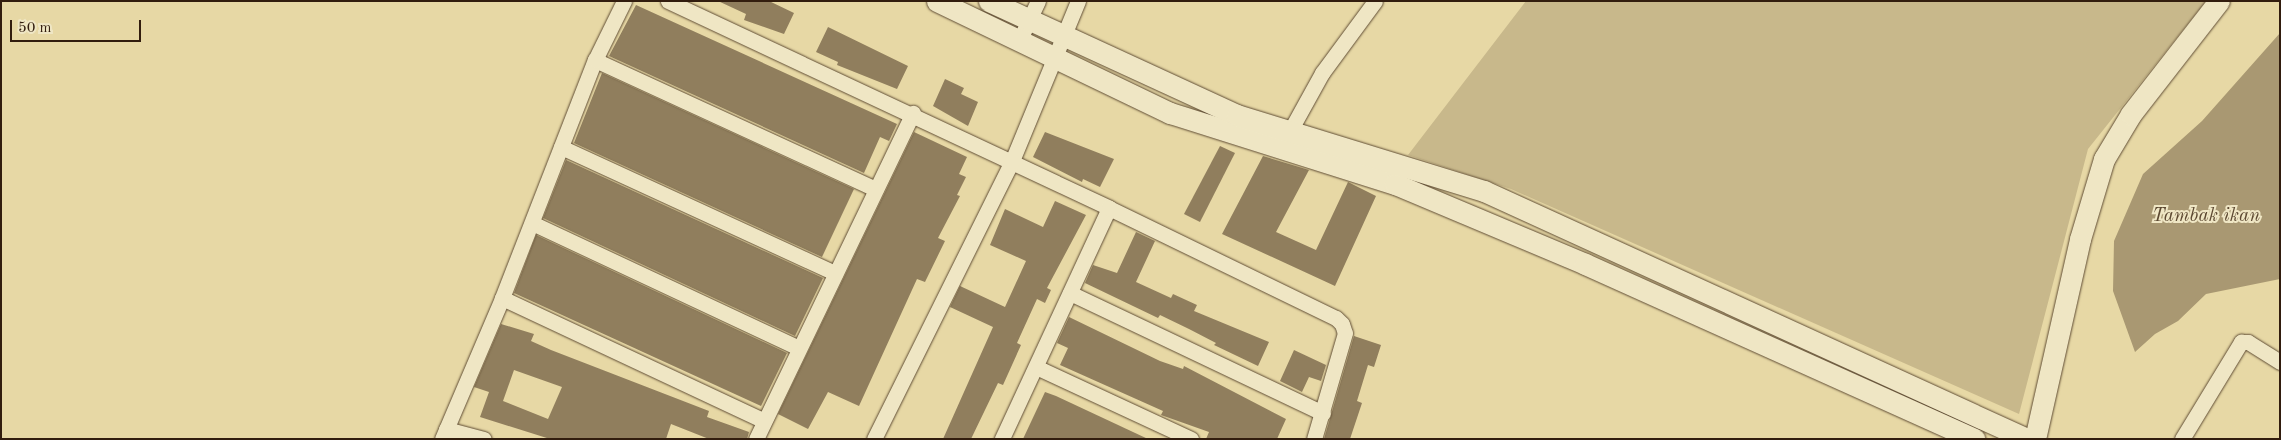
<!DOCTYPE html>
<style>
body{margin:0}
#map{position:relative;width:2281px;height:440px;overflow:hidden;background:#e7d8a5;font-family:"Old Standard TT",serif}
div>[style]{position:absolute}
.green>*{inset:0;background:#c8b88b}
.water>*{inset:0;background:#a99872}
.building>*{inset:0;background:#907e5d}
.roads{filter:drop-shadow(0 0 1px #5f4c34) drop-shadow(0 0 1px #5f4c34)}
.street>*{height:15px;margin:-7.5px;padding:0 7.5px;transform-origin:7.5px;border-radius:7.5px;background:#efe6c4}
.secondary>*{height:21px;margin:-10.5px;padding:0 10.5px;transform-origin:10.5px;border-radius:10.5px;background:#efe6c4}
span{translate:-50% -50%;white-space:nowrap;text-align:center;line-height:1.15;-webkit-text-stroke:4px #efe6c4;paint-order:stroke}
.water-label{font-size:19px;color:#5c4831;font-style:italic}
.frame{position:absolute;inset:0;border:2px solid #321d0e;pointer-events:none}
.scale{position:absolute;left:10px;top:20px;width:131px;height:22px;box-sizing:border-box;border:2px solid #321d0e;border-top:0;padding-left:6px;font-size:15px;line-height:18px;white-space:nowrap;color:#321d0e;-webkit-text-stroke:4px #efe6c4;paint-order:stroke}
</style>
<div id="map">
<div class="green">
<i style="clip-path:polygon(1526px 1px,2206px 1px,2088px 149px,2019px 414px,1511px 189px,1408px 155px)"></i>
</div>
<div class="water">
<i style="clip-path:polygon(2280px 33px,2280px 279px,2206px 294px,2178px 321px,2155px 334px,2135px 352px,2113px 291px,2114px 241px,2143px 174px,2202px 121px)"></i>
</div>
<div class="building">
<i style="clip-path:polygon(718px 1px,769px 1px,794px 13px,784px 34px,744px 20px,746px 14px)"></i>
<i style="clip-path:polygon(636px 5px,897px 124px,889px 141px,880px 137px,864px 173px,609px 56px)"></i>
<i style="clip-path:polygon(828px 27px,908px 66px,897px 89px,837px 65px,838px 62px,816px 52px)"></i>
<i style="clip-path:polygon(602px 73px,854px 189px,822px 257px,574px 143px)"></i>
<i style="clip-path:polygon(945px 79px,964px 88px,961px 94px,978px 102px,968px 126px,933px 106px)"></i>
<i style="clip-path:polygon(914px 132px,967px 157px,959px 174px,966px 177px,957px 195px,960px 196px,938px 238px,945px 241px,925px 282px,917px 279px,859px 406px,828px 392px,808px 429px,778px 414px)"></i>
<i style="clip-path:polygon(1045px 132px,1114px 159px,1100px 187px,1083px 179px,1082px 182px,1033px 157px)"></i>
<i style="clip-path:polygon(1220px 146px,1235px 153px,1200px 222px,1184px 214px)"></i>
<i style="clip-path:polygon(1263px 156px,1309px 170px,1276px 232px,1316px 250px,1348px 182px,1376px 196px,1335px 286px,1222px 234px)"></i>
<i style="clip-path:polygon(566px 160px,823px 278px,795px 336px,543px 218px)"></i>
<i style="clip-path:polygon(1055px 201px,1086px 215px,1047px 288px,1051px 290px,1045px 303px,1037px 299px,1017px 343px,1021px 345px,1003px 385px,998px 383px,971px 439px,943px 439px,993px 327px,950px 307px,960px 286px,1005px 307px,1026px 261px,990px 245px,1005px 209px,1043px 227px)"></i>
<i style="clip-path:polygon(1136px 232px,1155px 241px,1136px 282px,1171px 298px,1173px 294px,1197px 305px,1194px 311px,1269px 342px,1258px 366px,1214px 345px,1216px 343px,1189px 329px,1160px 315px,1158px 318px,1085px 283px,1093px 265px,1117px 273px)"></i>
<i style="clip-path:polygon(536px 235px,787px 353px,761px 406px,514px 293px)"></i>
<i style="clip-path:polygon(1069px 317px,1160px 361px,1183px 369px,1184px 366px,1286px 419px,1277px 439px,1206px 439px,1209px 432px,1161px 415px,1163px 411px,1060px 365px,1068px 348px,1057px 343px)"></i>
<i style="clip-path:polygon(evenodd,501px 324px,534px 334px,531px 341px,551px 350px,709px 411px,707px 417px,749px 432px,747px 439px,709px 439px,671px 424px,666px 439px,550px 439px,480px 417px,489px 392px,474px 387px,501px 324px,514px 370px,562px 387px,548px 419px,503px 401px,514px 370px)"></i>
<i style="clip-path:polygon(1354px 336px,1381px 345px,1374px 367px,1368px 365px,1357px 401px,1362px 403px,1350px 439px,1324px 439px)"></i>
<i style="clip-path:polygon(1294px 350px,1326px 365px,1321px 381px,1309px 377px,1302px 392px,1280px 381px)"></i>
<i style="clip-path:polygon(1045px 392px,1056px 396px,1148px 439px,1023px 439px)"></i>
</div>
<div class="roads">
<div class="street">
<i style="left:668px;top:1px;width:487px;rotate:25.1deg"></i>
<i style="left:1109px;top:208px;width:255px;rotate:114.9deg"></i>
<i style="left:1020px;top:39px;width:42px;rotate:-64.7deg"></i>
<i style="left:595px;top:60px;width:309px;rotate:24.7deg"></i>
<i style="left:1285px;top:140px;width:77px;rotate:-61.1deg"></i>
<i style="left:1322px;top:73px;width:89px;rotate:-53.6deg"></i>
<i style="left:561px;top:147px;width:302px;rotate:24.7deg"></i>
<i style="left:1109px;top:208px;width:252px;rotate:25.9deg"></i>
<i style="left:1336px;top:318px;width:8px;rotate:45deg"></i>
<i style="left:1342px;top:324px;width:9px;rotate:72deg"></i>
<i style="left:1345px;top:333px;width:110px;rotate:106.3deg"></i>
<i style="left:532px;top:223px;width:295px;rotate:25.1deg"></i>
<i style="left:1070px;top:293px;width:280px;rotate:25.4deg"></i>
<i style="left:502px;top:298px;width:289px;rotate:25.1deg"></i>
<i style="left:1036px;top:367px;width:171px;rotate:24.9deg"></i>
<i style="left:446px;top:429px;width:39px;rotate:15deg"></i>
<i style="left:442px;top:439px;width:153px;rotate:-66.9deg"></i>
<i style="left:502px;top:298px;width:256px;rotate:-68.7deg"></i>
<i style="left:595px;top:60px;width:66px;rotate:-63.8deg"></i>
<i style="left:756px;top:439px;width:362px;rotate:-64.3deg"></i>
<i style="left:874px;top:439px;width:310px;rotate:-63.6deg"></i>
<i style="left:1012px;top:161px;width:173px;rotate:-67.6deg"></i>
<i style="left:2182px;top:439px;width:114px;rotate:-58.7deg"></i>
<i style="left:2241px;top:342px;width:7px"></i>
<i style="left:2248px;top:342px;width:38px;rotate:32deg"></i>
</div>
<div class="secondary">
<i style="left:937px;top:1px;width:259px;rotate:25.7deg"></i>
<i style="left:1170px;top:113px;width:236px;rotate:17.5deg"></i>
<i style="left:1395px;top:184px;width:206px;rotate:22.8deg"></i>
<i style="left:1585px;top:264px;width:427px;rotate:24.2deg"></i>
<i style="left:989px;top:1px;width:273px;rotate:24.7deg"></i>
<i style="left:1237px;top:115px;width:258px;rotate:17.1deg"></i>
<i style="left:1484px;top:191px;width:597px;rotate:24.55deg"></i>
<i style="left:2035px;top:439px;width:205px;rotate:-77.3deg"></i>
<i style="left:2080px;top:239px;width:84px;rotate:-73.3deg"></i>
<i style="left:2104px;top:159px;width:52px;rotate:-59deg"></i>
<i style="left:2131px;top:114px;width:143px;rotate:-52.1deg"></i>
</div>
</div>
<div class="water-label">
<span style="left:2206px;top:217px">Tambak ikan</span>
</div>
<div class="frame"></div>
<div class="scale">50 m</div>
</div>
